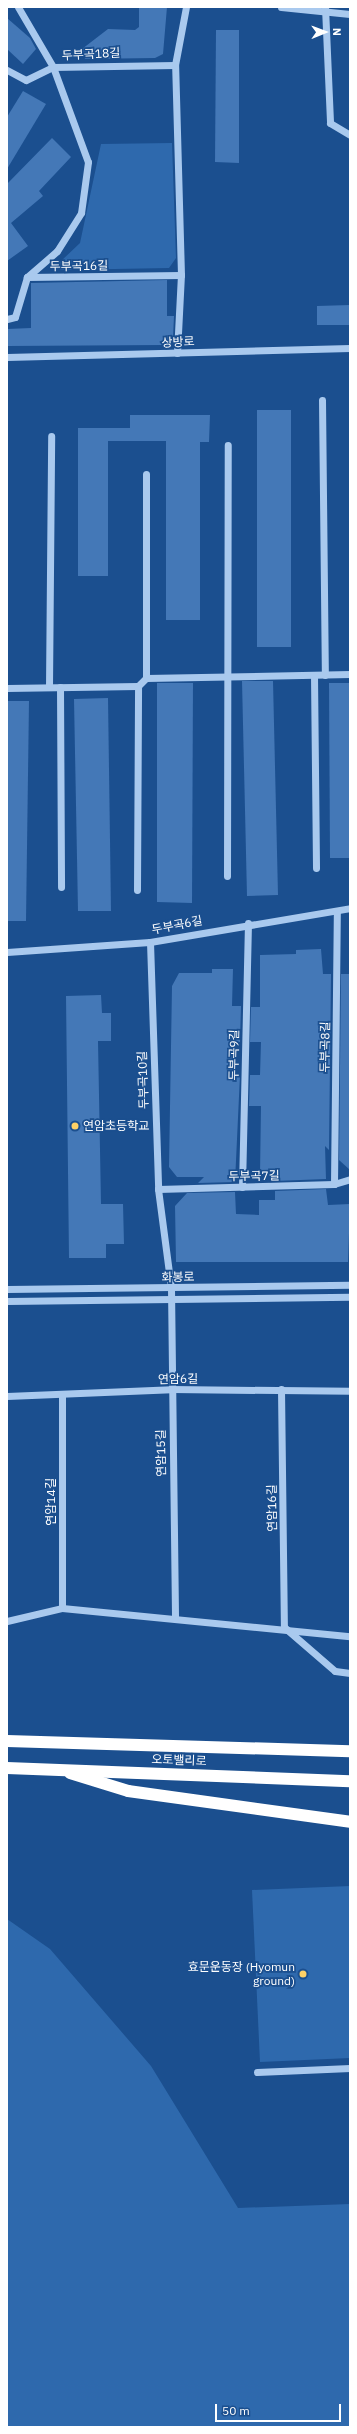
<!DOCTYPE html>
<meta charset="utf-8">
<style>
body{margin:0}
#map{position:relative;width:357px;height:2434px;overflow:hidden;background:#1b4f8f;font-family:"IBM Plex Sans","Noto Sans KR",sans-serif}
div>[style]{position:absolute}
.green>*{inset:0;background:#2e69ad}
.building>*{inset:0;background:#4478b7}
.minor>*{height:7px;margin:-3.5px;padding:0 3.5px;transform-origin:3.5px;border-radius:3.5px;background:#a9c9ee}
.highway>*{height:12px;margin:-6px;padding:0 6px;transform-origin:6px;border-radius:6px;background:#fff}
.dots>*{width:11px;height:11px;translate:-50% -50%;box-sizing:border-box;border:2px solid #1b4f8f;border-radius:50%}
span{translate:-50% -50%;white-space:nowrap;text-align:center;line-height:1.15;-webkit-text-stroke:3.5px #1b4f8f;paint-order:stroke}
.street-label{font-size:12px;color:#fff}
.poi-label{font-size:12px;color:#fff}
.left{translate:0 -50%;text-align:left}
.right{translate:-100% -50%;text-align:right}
.frame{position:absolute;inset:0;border:8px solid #fff;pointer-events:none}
.north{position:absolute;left:305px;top:12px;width:40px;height:40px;-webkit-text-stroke:3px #1b4f8f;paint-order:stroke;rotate:89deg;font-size:11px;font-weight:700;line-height:16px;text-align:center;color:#fff}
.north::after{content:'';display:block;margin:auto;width:14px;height:18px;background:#fff;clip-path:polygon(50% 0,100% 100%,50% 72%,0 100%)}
.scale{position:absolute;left:215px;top:2404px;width:126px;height:18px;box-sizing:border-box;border:2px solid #fff;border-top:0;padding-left:5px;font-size:12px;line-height:14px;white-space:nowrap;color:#fff;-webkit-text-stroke:3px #1b4f8f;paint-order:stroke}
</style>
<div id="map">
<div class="green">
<i style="clip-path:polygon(172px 143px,176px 258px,169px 268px,60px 270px,60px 262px,80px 243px,101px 144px)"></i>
<i style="clip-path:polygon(350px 1886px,350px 2058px,260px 2062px,252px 1890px)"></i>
<i style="clip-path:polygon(7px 1919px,50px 1949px,151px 2066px,238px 2208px,350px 2204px,350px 2427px,7px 2427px)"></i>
</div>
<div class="building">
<i style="clip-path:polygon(139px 7px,167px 7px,163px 54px,155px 58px,85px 59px,82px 49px,108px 29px,135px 30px,139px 27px)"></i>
<i style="clip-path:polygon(7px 18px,30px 38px,36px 49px,23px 64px,7px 49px)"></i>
<i style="clip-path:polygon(216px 30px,239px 30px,239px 163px,215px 162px)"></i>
<i style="clip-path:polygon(23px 91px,46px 104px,7px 169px,7px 117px)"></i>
<i style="clip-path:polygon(52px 138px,71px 157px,39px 191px,43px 196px,11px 223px,28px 246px,7px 261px,7px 184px)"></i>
<i style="clip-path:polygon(167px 280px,167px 316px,174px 316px,173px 338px,164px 345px,7px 346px,7px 329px,31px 328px,31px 283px)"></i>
<i style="clip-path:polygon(350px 305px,350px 325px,317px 325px,317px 306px)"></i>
<i style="clip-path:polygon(257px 410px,291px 410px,291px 647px,257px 647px)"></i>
<i style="clip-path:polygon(130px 415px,210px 415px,209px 442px,200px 442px,200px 620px,166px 620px,166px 441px,108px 441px,108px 576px,78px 576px,78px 428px,130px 428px)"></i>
<i style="clip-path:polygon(242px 681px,273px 681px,278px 895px,247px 896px)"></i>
<i style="clip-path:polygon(157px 683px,193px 683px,192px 903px,157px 902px)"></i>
<i style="clip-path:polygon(329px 683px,350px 683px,350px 858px,330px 858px)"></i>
<i style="clip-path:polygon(108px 698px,111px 911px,78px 911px,74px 699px)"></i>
<i style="clip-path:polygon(7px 701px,29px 701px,26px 921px,7px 921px)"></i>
<i style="clip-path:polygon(321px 949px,323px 974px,331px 974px,329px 1150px,325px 1146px,326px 1179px,275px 1181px,275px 1175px,260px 1174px,261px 1106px,249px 1106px,250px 1075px,260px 1075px,261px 1042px,250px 1042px,251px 1007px,260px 1007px,260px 955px,296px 954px,296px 950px)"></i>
<i style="clip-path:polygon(212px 969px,233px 969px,232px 1006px,241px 1006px,240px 1042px,234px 1041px,235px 1075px,240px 1075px,235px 1182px,198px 1183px,204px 1177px,177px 1177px,169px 1167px,172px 986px,179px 973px,212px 973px)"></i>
<i style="clip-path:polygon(341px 974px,350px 974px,350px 1170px,339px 1160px)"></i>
<i style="clip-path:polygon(101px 995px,102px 1013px,111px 1013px,111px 1041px,98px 1041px,101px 1204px,123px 1204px,124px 1244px,106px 1244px,106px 1258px,69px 1258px,66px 996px)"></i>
<i style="clip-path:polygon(326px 1189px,328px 1205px,350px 1204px,348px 1262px,176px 1262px,175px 1206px,187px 1193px,235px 1192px,236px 1214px,259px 1215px,259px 1200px,275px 1200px,275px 1191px)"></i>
</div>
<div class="minor">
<i style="left:18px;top:7px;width:69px;rotate:59.7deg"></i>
<i style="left:53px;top:67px;width:122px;rotate:-0.9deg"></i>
<i style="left:281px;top:7px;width:69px;rotate:5.8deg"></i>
<i style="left:325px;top:7px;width:116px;rotate:87.5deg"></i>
<i style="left:330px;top:123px;width:23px;rotate:31deg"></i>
<i style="left:7px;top:70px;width:21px;rotate:28deg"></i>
<i style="left:26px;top:80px;width:30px;rotate:-26deg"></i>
<i style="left:53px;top:67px;width:101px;rotate:69.8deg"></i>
<i style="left:88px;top:162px;width:51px;rotate:97.8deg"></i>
<i style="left:81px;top:213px;width:45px;rotate:122.3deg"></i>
<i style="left:57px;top:251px;width:40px;rotate:139deg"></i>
<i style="left:7px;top:319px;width:8px;rotate:-14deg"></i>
<i style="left:15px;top:317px;width:42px;rotate:-73.3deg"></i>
<i style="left:27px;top:277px;width:154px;rotate:-0.7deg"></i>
<i style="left:177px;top:353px;width:78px;rotate:-87.1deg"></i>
<i style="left:181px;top:275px;width:210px;rotate:-91.6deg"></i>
<i style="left:175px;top:65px;width:59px;rotate:-79.3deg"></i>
<i style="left:7px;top:357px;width:343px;rotate:-1.5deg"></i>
<i style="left:322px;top:400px;width:275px;rotate:89.4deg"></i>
<i style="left:314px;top:675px;width:193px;rotate:89.4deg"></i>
<i style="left:146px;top:678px;width:204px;rotate:-90deg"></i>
<i style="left:49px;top:687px;width:251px;rotate:-89.5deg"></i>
<i style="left:60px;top:687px;width:200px;rotate:89.7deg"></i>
<i style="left:7px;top:688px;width:131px;rotate:-0.9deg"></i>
<i style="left:138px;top:686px;width:11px;rotate:-45deg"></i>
<i style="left:146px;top:678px;width:204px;rotate:-1.1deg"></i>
<i style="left:227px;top:876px;width:431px;rotate:-89.9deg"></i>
<i style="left:137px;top:890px;width:204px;rotate:-89.7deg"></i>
<i style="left:150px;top:942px;width:247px;rotate:88.1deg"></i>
<i style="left:158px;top:1189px;width:100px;rotate:82.5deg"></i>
<i style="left:171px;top:1288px;width:329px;rotate:89.3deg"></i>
<i style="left:7px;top:952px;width:143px;rotate:-4deg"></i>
<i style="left:150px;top:942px;width:203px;rotate:-9.6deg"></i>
<i style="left:334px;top:1184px;width:273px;rotate:-89.4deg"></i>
<i style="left:242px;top:1187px;width:264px;rotate:-88.7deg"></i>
<i style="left:158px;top:1189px;width:176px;rotate:-1.6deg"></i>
<i style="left:334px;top:1184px;width:17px;rotate:-17deg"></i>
<i style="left:7px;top:1289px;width:343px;rotate:-0.7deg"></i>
<i style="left:7px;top:1301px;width:343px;rotate:-0.7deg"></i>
<i style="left:281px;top:1389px;width:238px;rotate:89.3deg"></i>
<i style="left:284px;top:1627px;width:67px;rotate:40.8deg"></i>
<i style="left:335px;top:1671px;width:15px;rotate:8deg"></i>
<i style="left:7px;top:1396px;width:164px;rotate:-2.4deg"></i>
<i style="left:171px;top:1389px;width:179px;rotate:0.6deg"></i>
<i style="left:62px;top:1608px;width:213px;rotate:-90deg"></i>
<i style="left:7px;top:1621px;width:57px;rotate:-13.3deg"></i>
<i style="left:62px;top:1608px;width:289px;rotate:5.6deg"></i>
<i style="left:257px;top:2072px;width:93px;rotate:-2.5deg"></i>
</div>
<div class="highway">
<i style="left:7px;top:1741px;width:343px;rotate:1.7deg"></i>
<i style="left:7px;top:1768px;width:343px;rotate:2.2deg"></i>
<i style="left:70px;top:1773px;width:61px;rotate:17.2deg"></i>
<i style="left:128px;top:1791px;width:224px;rotate:7.9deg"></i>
</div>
<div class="dots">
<i style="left:75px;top:1126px;background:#ffd166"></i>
<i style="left:303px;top:1974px;background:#ffd166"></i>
</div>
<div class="street-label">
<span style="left:91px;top:54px;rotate:-3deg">두부곡18길</span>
<span style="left:79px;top:266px;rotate:-1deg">두부곡16길</span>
<span style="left:178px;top:342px;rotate:-3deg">상방로</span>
<span style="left:177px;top:925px;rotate:-11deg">두부곡6길</span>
<span style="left:325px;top:1047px;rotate:-89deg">두부곡8길</span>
<span style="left:234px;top:1055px;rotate:-89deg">두부곡9길</span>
<span style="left:143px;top:1080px;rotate:-92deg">두부곡10길</span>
<span style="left:254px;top:1176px;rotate:-1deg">두부곡7길</span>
<span style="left:178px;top:1277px;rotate:-1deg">화봉로</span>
<span style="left:178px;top:1379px;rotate:-1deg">연암6길</span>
<span style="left:161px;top:1453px;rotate:-91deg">연암15길</span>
<span style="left:51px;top:1502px;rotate:-90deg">연암14길</span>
<span style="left:272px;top:1508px;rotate:-91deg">연암16길</span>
<span style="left:179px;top:1760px;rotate:2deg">오토밸리로</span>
</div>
<div class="poi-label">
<span class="left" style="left:83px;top:1126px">연암초등학교</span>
<span class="right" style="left:295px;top:1974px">효문운동장 (Hyomun<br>ground)</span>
</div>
<div class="frame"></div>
<div class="north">N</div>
<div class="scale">50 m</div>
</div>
